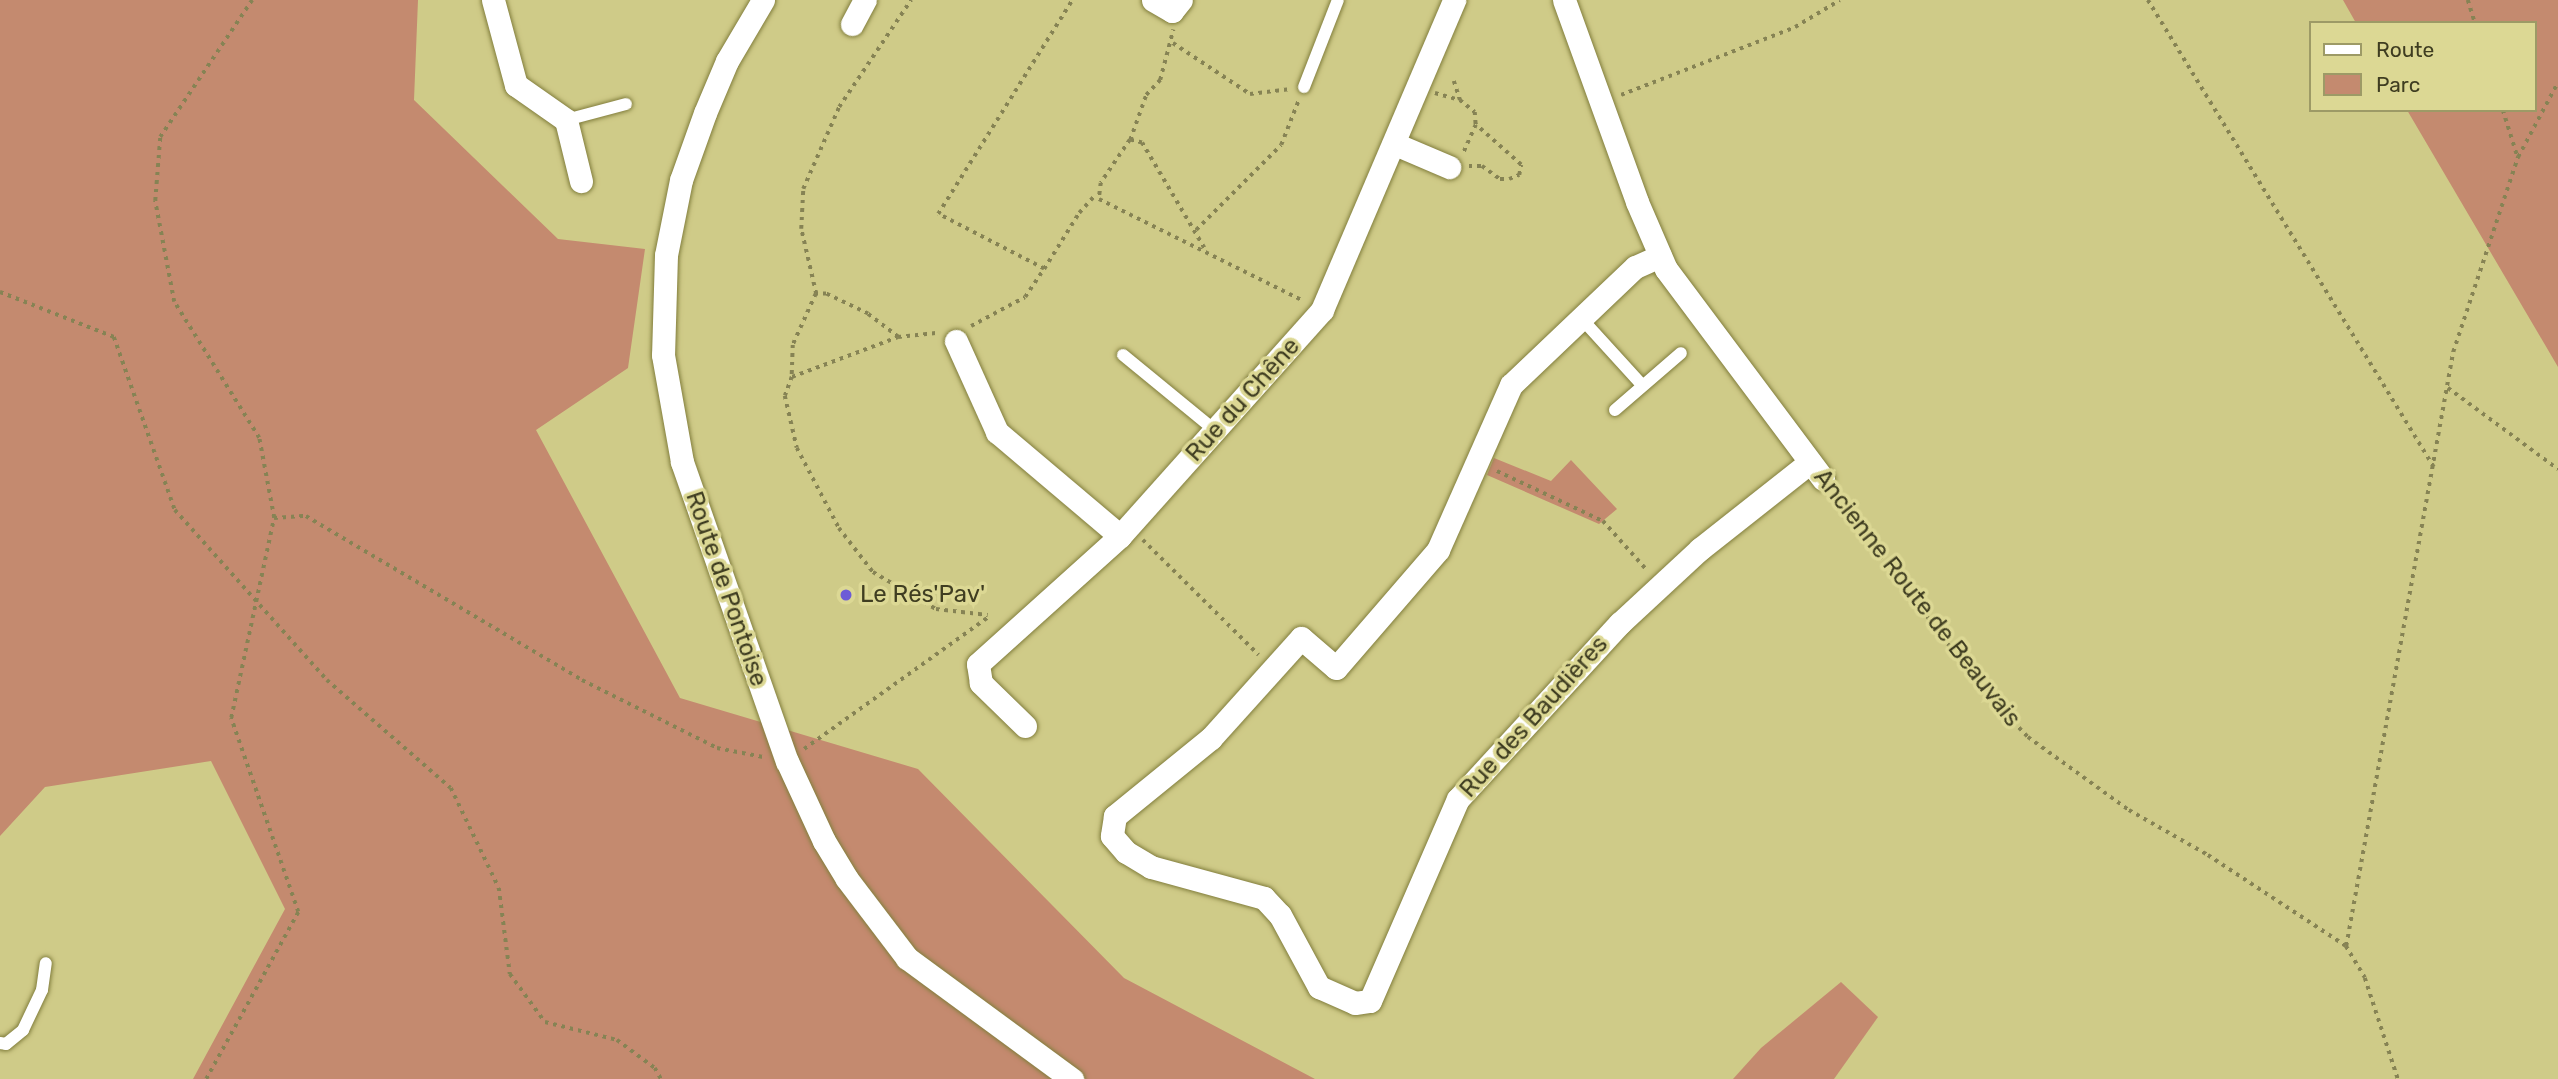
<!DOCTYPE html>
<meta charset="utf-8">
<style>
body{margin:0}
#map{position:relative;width:2558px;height:1079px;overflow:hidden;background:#cfcb88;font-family:Rubik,sans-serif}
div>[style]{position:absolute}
.green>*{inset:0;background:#c48a6f}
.path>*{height:3.5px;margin-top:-1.75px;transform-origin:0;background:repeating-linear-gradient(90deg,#868354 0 3.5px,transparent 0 8.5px)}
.roads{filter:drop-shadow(0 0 2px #827e3d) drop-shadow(0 0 2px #827e3d)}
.lane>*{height:12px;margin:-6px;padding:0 6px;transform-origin:6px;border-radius:6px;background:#fff}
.street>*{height:23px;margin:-11.5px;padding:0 11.5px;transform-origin:11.5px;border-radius:11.5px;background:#fff}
.dots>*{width:19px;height:19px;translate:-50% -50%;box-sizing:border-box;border:4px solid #dcd894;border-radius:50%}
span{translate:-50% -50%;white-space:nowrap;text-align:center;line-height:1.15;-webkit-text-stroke:7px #dcd894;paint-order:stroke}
.street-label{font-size:24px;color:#3f3d21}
.poi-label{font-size:24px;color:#3f3d21}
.left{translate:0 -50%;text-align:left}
.legend{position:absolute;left:2309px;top:21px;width:228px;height:91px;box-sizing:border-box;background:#dcd894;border:2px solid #9d9a66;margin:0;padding:9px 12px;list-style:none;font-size:21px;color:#3f3d21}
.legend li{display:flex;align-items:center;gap:14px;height:35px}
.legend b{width:35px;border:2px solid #9d9a66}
</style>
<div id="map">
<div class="green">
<i style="clip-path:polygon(0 0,418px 0,414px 100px,558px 239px,645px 249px,628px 368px,536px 430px,680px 698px,918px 769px,1124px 978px,1315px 1079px,193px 1079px,285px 909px,211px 761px,45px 787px,0 836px)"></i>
<i style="clip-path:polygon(2343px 0,2558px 0,2558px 367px,2407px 110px,2535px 110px,2535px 23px,2356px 23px)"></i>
<i style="clip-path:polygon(1494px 458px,1551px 481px,1571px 460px,1617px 509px,1599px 524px,1487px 475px)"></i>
<i style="clip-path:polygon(1841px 982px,1878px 1017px,1834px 1079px,1733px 1079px,1761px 1048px)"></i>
</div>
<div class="path">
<i style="left:2148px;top:0;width:548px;rotate:58.52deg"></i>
<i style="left:2468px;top:0;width:24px;rotate:73deg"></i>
<i style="left:1173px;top:43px;width:92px;rotate:33.5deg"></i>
<i style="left:1250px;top:94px;width:39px;rotate:-7deg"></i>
<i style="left:1454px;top:81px;width:20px;rotate:72deg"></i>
<i style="left:1460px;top:100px;width:19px;rotate:39deg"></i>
<i style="left:1475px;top:112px;width:13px;rotate:86deg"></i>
<i style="left:1476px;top:125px;width:30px;rotate:114deg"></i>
<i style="left:1435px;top:93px;width:26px;rotate:16deg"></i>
<i style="left:1621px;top:95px;width:187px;rotate:-21.3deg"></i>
<i style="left:1795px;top:27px;width:52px;rotate:-31deg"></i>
<i style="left:2503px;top:110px;width:47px;rotate:72.7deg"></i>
<i style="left:1130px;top:140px;width:48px;rotate:-70.4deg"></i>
<i style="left:1146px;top:95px;width:21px;rotate:-47deg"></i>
<i style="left:1160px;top:80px;width:52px;rotate:-75.4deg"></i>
<i style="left:1469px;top:166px;width:13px"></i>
<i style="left:1482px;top:166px;width:22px;rotate:36deg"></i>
<i style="left:1500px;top:179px;width:9px"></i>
<i style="left:1509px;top:179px;width:11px;rotate:-22deg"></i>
<i style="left:1519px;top:175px;width:10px;rotate:-79deg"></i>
<i style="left:1521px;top:165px;width:60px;rotate:-138.4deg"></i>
<i style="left:1196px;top:230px;width:120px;rotate:-45deg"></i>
<i style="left:1281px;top:145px;width:49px;rotate:-68.6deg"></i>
<i style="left:1204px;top:248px;width:122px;rotate:-120.6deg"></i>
<i style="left:1142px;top:143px;width:12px;rotate:-166deg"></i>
<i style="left:1130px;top:140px;width:52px;rotate:124deg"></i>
<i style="left:1101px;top:183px;width:16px;rotate:97deg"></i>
<i style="left:1099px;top:199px;width:227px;rotate:26.5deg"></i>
<i style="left:1044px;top:269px;width:66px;rotate:-58deg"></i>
<i style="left:1079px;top:213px;width:25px;rotate:-48deg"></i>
<i style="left:0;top:292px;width:123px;rotate:21.5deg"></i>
<i style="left:114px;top:337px;width:183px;rotate:70.6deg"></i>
<i style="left:175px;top:510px;width:228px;rotate:48.2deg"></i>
<i style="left:327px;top:680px;width:164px;rotate:41.1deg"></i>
<i style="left:451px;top:788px;width:111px;rotate:64.4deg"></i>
<i style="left:499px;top:888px;width:87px;rotate:82.7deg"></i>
<i style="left:510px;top:974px;width:59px;rotate:53.9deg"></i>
<i style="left:545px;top:1022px;width:74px;rotate:14deg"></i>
<i style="left:617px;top:1040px;width:47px;rotate:36.4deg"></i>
<i style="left:655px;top:1068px;width:13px;rotate:61deg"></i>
<i style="left:816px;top:294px;width:67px;rotate:-103deg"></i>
<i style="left:801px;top:229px;width:40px;rotate:-87.1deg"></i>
<i style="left:803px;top:189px;width:90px;rotate:-66.3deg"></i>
<i style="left:839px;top:107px;width:129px;rotate:-56.1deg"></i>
<i style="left:971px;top:326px;width:61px;rotate:-28.2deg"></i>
<i style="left:1025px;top:297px;width:34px;rotate:-56deg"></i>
<i style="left:1044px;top:269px;width:119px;rotate:-152.6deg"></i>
<i style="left:938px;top:214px;width:252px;rotate:-57.9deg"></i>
<i style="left:898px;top:337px;width:38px;rotate:-143deg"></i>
<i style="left:868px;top:314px;width:47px;rotate:-154.5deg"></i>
<i style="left:826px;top:294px;width:10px;rotate:180deg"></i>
<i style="left:816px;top:294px;width:56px;rotate:114.3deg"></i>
<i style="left:793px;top:345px;width:32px;rotate:92deg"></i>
<i style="left:792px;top:377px;width:20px;rotate:110deg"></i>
<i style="left:785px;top:396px;width:53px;rotate:77deg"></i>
<i style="left:797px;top:448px;width:90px;rotate:62.3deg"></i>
<i style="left:839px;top:528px;width:56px;rotate:52.3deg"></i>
<i style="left:873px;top:572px;width:73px;rotate:30.4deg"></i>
<i style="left:936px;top:609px;width:52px;rotate:6.6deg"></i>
<i style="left:792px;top:377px;width:113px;rotate:-20.7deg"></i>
<i style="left:898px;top:337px;width:38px;rotate:-6deg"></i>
<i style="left:2448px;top:388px;width:137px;rotate:36.4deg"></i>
<i style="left:1497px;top:471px;width:117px;rotate:25.3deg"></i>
<i style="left:1603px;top:521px;width:64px;rotate:48.1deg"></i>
<i style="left:1835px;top:495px;width:246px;rotate:52.8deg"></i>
<i style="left:1984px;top:691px;width:64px;rotate:46.3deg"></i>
<i style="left:2028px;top:737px;width:125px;rotate:35.9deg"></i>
<i style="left:2129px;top:810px;width:91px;rotate:29.7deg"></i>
<i style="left:2208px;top:855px;width:165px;rotate:33.4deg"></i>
<i style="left:2346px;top:946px;width:37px;rotate:59deg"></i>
<i style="left:2365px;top:978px;width:106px;rotate:71.9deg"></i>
<i style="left:274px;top:518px;width:32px;rotate:-4deg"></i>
<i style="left:306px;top:516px;width:321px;rotate:30.7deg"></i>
<i style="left:582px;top:680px;width:151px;rotate:26.7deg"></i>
<i style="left:717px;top:748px;width:47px;rotate:11.1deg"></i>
<i style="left:1143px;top:540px;width:163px;rotate:44.8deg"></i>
<i style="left:804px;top:749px;width:229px;rotate:-35.6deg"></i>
<i style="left:2346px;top:946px;width:604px;rotate:-79.79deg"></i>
<i style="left:2453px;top:352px;width:206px;rotate:-71.6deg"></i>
<i style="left:2518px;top:157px;width:85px;rotate:-61.9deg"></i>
<i style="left:206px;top:1079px;width:191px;rotate:-61.1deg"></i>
<i style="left:298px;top:912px;width:205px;rotate:-109.1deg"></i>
<i style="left:231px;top:718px;width:205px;rotate:-77.9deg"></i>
<i style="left:274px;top:518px;width:81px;rotate:-100.6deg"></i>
<i style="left:259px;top:438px;width:160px;rotate:-122deg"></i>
<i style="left:174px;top:302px;width:103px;rotate:-100.7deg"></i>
<i style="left:155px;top:201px;width:64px;rotate:-85.5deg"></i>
<i style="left:160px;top:137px;width:165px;rotate:-56.1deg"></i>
</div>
<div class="roads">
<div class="lane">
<i style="left:1304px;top:87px;width:93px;rotate:-68.7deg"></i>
<i style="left:566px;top:120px;width:62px;rotate:-14.9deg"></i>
<i style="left:1581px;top:318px;width:91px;rotate:47.7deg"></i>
<i style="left:1123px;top:355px;width:120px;rotate:39.3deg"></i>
<i style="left:1615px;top:410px;width:87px;rotate:-40.8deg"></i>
<i style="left:0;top:1043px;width:6px;rotate:9deg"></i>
<i style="left:6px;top:1044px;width:22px;rotate:-39deg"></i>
<i style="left:23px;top:1030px;width:44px;rotate:-64.6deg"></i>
<i style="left:42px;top:990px;width:27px;rotate:-82deg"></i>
</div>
<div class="street">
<i style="left:493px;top:0;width:88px;rotate:74.9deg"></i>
<i style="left:516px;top:85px;width:61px;rotate:35deg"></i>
<i style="left:566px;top:120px;width:63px;rotate:76.2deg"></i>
<i style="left:763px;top:0;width:71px;rotate:120.5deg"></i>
<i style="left:727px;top:61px;width:56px;rotate:112.9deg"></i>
<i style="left:705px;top:113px;width:71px;rotate:109.7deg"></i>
<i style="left:681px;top:180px;width:76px;rotate:101.3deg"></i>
<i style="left:666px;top:255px;width:100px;rotate:91.7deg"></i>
<i style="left:663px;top:355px;width:109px;rotate:79.9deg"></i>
<i style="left:682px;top:462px;width:317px;rotate:70.7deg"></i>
<i style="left:787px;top:761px;width:88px;rotate:65.2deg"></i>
<i style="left:824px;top:841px;width:44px;rotate:58.8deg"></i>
<i style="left:847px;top:879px;width:99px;rotate:52.8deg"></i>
<i style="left:907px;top:958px;width:205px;rotate:36.3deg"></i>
<i style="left:1153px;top:0;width:22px;rotate:30deg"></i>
<i style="left:1172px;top:11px;width:14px;rotate:-51deg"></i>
<i style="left:1564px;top:0;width:215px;rotate:70.1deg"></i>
<i style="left:1637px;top:202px;width:73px;rotate:66.6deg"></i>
<i style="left:1666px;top:269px;width:262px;rotate:53.2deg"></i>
<i style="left:852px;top:24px;width:27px;rotate:-62deg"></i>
<i style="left:1395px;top:144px;width:59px;rotate:23.1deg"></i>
<i style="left:1660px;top:256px;width:27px;rotate:156deg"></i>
<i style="left:1635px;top:267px;width:171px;rotate:136.4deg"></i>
<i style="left:1511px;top:385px;width:180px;rotate:113.9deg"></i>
<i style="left:1438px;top:550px;width:156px;rotate:130.8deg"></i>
<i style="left:1336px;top:668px;width:46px;rotate:-139.4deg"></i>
<i style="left:1301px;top:638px;width:135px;rotate:132deg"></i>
<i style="left:1211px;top:738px;width:124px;rotate:140.9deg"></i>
<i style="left:1115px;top:816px;width:20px;rotate:99deg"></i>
<i style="left:1112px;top:836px;width:21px;rotate:49deg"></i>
<i style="left:1126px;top:852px;width:29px;rotate:31deg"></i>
<i style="left:1151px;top:867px;width:117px;rotate:15.3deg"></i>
<i style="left:1264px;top:898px;width:23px;rotate:47deg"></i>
<i style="left:1280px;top:915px;width:82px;rotate:61.6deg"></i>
<i style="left:1319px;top:987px;width:39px;rotate:24deg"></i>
<i style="left:1355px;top:1003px;width:15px;rotate:-8deg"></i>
<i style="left:1370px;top:1001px;width:220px;rotate:-66.5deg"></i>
<i style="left:1458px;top:799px;width:239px;rotate:-47.4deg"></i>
<i style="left:1620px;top:623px;width:109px;rotate:-42.8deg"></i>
<i style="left:1700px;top:549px;width:140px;rotate:-38.3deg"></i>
<i style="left:956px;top:341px;width:100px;rotate:65.7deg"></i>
<i style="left:997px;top:432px;width:161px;rotate:40.2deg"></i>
<i style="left:1025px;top:726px;width:62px;rotate:-135.7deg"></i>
<i style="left:981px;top:683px;width:19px;rotate:-99deg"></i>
<i style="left:978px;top:664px;width:191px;rotate:-42deg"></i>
<i style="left:1120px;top:536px;width:303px;rotate:-48.2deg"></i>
<i style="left:1322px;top:310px;width:337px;rotate:-66.9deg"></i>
</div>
</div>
<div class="dots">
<i style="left:846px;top:595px;background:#6d5cd6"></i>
</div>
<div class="street-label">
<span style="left:1243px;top:400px;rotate:-48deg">Rue du Chêne</span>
<span style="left:726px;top:589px;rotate:71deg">Route de Pontoise</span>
<span style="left:1917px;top:598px;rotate:52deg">Ancienne Route de Beauvais</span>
<span style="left:1534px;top:717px;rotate:-48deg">Rue des Baudières</span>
</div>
<div class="poi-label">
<span class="left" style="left:860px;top:595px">Le Rés'Pav'</span>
</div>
<ul class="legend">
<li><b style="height:9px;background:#fff"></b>Route</li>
<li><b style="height:19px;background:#c48a6f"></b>Parc</li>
</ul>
</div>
